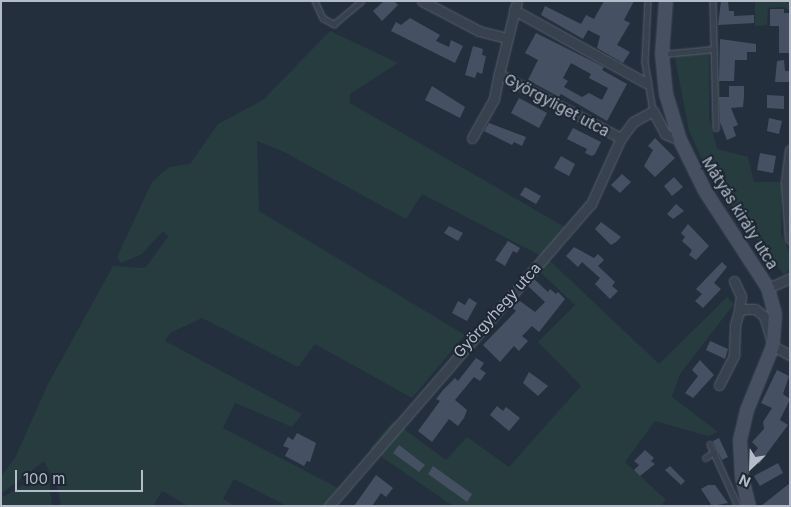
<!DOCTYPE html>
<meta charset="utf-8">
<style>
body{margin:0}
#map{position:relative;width:791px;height:507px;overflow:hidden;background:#242f3e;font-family:Inter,sans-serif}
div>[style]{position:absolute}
.green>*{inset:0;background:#263c3f}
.building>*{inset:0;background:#455162}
.roads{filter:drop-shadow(0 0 1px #565f6c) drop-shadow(0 0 1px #565f6c)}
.service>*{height:4.5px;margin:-2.25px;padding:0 2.25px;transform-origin:2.25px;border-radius:2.25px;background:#38414e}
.minor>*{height:9px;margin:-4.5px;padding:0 4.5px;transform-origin:4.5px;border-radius:4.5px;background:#38414e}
.secondary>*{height:12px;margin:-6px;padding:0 6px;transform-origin:6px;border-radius:6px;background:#465061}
span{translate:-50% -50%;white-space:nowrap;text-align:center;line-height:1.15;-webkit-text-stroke:4px #1d2633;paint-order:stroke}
.street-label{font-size:15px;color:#b4bcc9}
.frame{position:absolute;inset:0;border:2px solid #b4bcc9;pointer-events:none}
.north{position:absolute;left:726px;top:442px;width:50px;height:50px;-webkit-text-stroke:4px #1d2633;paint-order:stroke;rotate:204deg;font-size:14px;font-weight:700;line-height:20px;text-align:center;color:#b4bcc9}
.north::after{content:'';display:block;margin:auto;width:18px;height:22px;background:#b4bcc9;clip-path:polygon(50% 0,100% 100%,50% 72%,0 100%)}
.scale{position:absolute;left:15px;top:470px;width:128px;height:22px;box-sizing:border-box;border:2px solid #b4bcc9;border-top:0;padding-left:6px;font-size:15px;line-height:18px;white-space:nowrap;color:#b4bcc9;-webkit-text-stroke:4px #1d2633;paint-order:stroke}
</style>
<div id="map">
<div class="green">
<i style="clip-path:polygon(755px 1px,790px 1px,790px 11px,784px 7px,768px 8px,767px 25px,755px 26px)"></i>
<i style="clip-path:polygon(330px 31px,398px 63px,350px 94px,350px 103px,565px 227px,549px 251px,548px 259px,659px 364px,727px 297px,734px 304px,680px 374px,672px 397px,718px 432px,708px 436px,655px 421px,625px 462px,666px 500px,661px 506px,453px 506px,370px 449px,393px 421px,446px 460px,467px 437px,509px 467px,581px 386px,538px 342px,575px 305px,538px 270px,547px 259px,422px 194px,406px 219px,282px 151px,257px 141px,259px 211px,465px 335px,412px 398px,315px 344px,298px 367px,202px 318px,170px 333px,165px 341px,302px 414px,292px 427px,235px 403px,223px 428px,338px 488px,324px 506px,287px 506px,234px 479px,223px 499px,234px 506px,188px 506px,162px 491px,153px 506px,61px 506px,58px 489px,44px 461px,1px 494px,1px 476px,15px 458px,48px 384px,113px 266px,145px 268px,168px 237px,163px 231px,142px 254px,121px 263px,117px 257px,152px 182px,169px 167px,190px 164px,218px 124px,263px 100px)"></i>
<i style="clip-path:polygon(705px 52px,709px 54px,709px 117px,717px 149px,748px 157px,754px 182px,782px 182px,781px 234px,790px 253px,790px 269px,784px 275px,709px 175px,689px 131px,675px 58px,677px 55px)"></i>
<i style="clip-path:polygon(39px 476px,49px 480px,52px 506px,1px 506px,1px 498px)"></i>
</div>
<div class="building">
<i style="clip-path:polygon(384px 1px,394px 1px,398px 5px,382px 21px,373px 11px)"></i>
<i style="clip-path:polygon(604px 1px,634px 1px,624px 20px,630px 23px,617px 45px,630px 52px,623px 63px,597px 48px,600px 36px,588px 30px,583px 39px,541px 15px,545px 6px,581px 24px,586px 15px,594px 19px)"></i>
<i style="clip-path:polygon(721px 1px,728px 1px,729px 11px,734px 11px,734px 16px,754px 15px,754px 23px,718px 25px)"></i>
<i style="clip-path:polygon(770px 9px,784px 9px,784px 13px,790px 13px,790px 53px,779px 53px,779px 26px,770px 26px)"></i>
<i style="clip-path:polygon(410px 18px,440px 35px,436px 41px,449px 47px,451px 40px,463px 46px,455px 63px,391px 31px,396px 22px,401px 25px)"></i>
<i style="clip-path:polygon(evenodd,536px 33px,604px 67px,602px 70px,627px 84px,607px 121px,561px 94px,559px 97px,528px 80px,538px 60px,525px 53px,536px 33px,571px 63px,591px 74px,589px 78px,608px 88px,602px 100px,589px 93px,582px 97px,564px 87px,568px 81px,563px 78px,571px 63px)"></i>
<i style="clip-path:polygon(720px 39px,756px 44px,756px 52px,747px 52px,747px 60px,735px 60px,734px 81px,719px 81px)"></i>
<i style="clip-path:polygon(473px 46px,483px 49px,482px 55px,486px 56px,482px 74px,477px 72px,475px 78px,465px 75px)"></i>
<i style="clip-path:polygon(784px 60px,785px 71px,789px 71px,789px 82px,775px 82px,777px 61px)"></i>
<i style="clip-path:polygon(432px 86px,465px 107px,460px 118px,425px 100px)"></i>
<i style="clip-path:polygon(729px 86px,744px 86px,744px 96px,743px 107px,731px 108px,738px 125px,733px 127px,736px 136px,727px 140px,720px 122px,719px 97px,729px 97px)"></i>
<i style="clip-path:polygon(767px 95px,784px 96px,784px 109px,767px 108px)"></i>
<i style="clip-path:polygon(519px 98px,547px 113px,539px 128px,511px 113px)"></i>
<i style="clip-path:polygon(769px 118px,782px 121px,779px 134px,767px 131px)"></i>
<i style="clip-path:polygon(489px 123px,526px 137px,522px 146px,514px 142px,512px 145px,484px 131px)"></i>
<i style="clip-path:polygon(573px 128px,601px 142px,595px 154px,592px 156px,585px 153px,587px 149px,567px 139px)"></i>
<i style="clip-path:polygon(655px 138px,675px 158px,655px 177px,644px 166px,653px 150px,648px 146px)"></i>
<i style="clip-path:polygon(760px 153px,776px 156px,773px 173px,757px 170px)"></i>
<i style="clip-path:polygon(561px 156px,575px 164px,569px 176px,554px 168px)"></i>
<i style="clip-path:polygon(622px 174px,631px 182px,620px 193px,611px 185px)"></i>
<i style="clip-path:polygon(674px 177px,683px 187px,672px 196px,664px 186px)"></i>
<i style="clip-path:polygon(525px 187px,541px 196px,536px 204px,520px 195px)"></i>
<i style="clip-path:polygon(676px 204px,684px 211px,673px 219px,667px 214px)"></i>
<i style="clip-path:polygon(601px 222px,621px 237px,616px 242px,611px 245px,595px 229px)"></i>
<i style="clip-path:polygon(688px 224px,709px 246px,696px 260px,689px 255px,692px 250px,682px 241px,685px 237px,681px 233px)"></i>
<i style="clip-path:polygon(449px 226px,463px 233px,458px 241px,444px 233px)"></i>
<i style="clip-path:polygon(508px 241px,520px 248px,517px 253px,513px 251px,505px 266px,495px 260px)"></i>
<i style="clip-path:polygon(574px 247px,594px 258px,598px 254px,604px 260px,598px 266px,615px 282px,612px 286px,618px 291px,610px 299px,595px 284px,600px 278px,582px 262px,578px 267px,566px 256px)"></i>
<i style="clip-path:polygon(722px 262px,727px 267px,714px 283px,721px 289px,703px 308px,695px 301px,702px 294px,696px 289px)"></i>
<i style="clip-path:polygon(534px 279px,548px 292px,550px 289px,556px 294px,558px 292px,565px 299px,539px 332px,532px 326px,522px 336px,528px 341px,519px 351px,514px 346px,500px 362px,483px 345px,516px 311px,510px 306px,517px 299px,535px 312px,545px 302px,528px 286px)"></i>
<i style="clip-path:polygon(469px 298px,477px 303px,467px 321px,452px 313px,458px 301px,465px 305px)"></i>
<i style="clip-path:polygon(710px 341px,728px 349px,725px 359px,706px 350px)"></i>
<i style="clip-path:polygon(476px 358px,484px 363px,480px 369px,486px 373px,480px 381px,474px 377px,455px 400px,467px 410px,464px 418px,458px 426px,449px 419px,432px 442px,418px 431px,440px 401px,436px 399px,443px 390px,455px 378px,458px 381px)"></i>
<i style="clip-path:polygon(700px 360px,714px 375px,693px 398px,685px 393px,698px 376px,692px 370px)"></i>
<i style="clip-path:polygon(777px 370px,789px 376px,783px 394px,790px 399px,780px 420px,788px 425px,759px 464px,751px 457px,758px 448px,752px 442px,764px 429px,763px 422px,772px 408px,761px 403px)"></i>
<i style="clip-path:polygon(529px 372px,548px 386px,538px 396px,523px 383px)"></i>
<i style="clip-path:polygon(497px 406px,503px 411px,506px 407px,520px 418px,509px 431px,490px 415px)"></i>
<i style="clip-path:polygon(297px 433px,316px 443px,310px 462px,307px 461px,304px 466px,285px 456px,289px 448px,283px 446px,288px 437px,293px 440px)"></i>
<i style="clip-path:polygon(719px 438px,728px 457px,722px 460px,713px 441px)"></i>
<i style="clip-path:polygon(399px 445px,425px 465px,419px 472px,393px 453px)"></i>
<i style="clip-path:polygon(645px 450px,654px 458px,651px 461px,655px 464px,640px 476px,634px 470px,639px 465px,634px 461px)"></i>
<i style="clip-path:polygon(778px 463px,783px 473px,760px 486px,754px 476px)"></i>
<i style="clip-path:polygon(433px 466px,472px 494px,467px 502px,428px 474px)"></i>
<i style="clip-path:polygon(670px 466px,685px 481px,681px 485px,665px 470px)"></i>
<i style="clip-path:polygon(376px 475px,393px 488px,386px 497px,381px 493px,372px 506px,354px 506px)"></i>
<i style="clip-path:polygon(790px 483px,790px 506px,761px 506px)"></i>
<i style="clip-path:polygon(708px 485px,715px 485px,728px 503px,712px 506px,701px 489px)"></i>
</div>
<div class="roads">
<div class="service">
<i style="left:315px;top:1px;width:19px;rotate:65deg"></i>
<i style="left:323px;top:18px;width:13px;rotate:29deg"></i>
<i style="left:334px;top:24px;width:35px;rotate:-40deg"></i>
<i style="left:648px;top:1px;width:61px;rotate:92.8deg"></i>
<i style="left:645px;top:62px;width:50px;rotate:80.7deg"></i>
<i style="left:713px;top:1px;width:127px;rotate:88.6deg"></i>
<i style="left:663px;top:54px;width:51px;rotate:-5.6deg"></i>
<i style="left:710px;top:444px;width:68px;rotate:65.7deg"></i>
<i style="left:705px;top:458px;width:11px;rotate:-34deg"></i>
</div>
<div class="minor">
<i style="left:422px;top:1px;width:64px;rotate:27.8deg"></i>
<i style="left:479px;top:31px;width:29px;rotate:14deg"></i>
<i style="left:517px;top:1px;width:75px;rotate:103.9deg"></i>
<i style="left:499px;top:74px;width:138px;rotate:27.7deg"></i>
<i style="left:514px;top:10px;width:151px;rotate:28.9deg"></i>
<i style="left:472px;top:138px;width:45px;rotate:-60.6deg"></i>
<i style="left:494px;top:99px;width:25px;rotate:-79deg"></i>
<i style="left:790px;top:150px;width:32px;rotate:97deg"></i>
<i style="left:786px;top:182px;width:57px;rotate:86deg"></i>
<i style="left:734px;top:281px;width:17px;rotate:65deg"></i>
<i style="left:741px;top:296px;width:15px;rotate:98deg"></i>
<i style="left:768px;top:288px;width:24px;rotate:-24deg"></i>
<i style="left:719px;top:385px;width:34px;rotate:-63deg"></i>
<i style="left:734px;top:355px;width:30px;rotate:-88deg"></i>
<i style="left:735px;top:325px;width:15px;rotate:-74deg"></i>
<i style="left:739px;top:311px;width:6px;rotate:-18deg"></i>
<i style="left:745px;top:309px;width:10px"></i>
<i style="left:755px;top:309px;width:11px;rotate:38deg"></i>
<i style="left:764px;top:316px;width:31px;rotate:73deg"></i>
<i style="left:773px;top:346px;width:19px;rotate:28deg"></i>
<i style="left:329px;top:506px;width:400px;rotate:-49.1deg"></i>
<i style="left:591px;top:204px;width:72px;rotate:-65.6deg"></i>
<i style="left:621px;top:138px;width:20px;rotate:-53deg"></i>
<i style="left:633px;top:122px;width:23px;rotate:-29deg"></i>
<i style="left:653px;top:111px;width:26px;rotate:62deg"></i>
<i style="left:665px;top:134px;width:16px;rotate:22deg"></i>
</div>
<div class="secondary">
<i style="left:666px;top:1px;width:53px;rotate:94.3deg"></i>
<i style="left:662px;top:54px;width:40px;rotate:84.3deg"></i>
<i style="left:666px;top:94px;width:48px;rotate:73.1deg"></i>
<i style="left:680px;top:140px;width:57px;rotate:63.9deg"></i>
<i style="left:705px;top:191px;width:116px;rotate:57deg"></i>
<i style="left:768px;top:288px;width:27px;rotate:75deg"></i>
<i style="left:775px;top:314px;width:32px;rotate:94deg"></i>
<i style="left:773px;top:346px;width:69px;rotate:112.1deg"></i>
<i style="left:747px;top:410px;width:31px;rotate:103deg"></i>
<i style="left:740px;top:440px;width:38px;rotate:87deg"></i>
<i style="left:742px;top:478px;width:29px;rotate:76deg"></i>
</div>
</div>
<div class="street-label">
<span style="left:557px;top:105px;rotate:28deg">Györgyliget utca</span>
<span style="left:740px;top:213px;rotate:58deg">Mátyás király utca</span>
<span style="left:497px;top:310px;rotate:-48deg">Györgyhegy utca</span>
</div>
<div class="frame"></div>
<div class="north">N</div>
<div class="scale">100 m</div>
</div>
